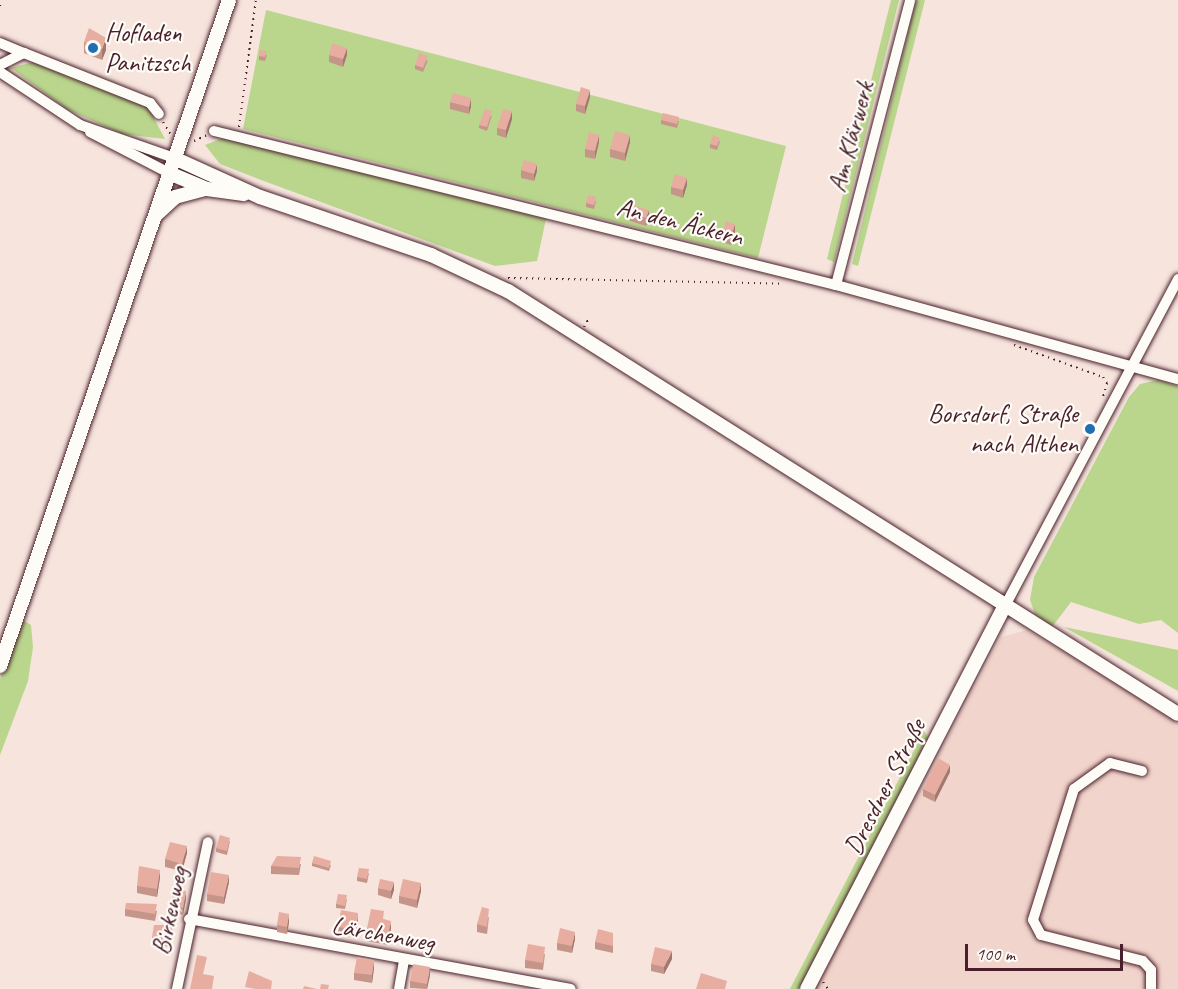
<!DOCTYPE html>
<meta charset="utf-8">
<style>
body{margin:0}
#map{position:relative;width:1178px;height:989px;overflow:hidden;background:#f6e4dd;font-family:Caveat,sans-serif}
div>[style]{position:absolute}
.built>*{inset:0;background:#f1d4cb}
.green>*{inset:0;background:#bad68d}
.path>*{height:2px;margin-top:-1px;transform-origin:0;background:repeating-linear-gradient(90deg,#4a1f2b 0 1.5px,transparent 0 6px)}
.roads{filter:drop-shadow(0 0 2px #4a1f2b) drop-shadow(0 0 2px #4a1f2b)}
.minor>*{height:10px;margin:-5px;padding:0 5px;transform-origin:5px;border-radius:5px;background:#fdfcf7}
.major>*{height:14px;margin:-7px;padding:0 7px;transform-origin:7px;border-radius:7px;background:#fdfcf7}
.wall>*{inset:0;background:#c6958a}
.shaded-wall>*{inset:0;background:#a17970}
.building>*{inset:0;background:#e6ada0}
.dots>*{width:16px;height:16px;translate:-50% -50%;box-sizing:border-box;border:3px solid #fdfcf7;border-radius:50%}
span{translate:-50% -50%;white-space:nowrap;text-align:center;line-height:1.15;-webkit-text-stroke:4.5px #fdfcf7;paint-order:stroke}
.poi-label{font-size:26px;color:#4a1f2b}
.left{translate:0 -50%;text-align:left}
.right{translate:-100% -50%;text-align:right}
.street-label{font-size:26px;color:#4a1f2b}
.scale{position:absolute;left:965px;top:944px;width:158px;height:27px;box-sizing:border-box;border:3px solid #4a1f2b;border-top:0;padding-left:8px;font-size:18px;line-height:21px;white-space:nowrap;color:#4a1f2b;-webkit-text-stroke:4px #fdfcf7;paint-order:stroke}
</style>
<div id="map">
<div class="built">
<i style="clip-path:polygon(1027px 630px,1178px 721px,1178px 989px,815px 989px,1001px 637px)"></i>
</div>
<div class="green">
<i style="clip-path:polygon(891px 0,899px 0,834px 262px,827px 259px)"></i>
<i style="clip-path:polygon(916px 0,925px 0,858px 266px,852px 264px)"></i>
<i style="clip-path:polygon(266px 10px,786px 146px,758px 258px,243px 129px)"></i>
<i style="clip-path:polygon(33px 62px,148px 107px,165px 139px,122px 134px,67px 109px,11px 68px)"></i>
<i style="clip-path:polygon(223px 138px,546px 219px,537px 261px,495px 266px,261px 180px,220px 164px,205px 145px)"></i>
<i style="clip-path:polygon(1158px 380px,1178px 386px,1178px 633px,1161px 620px,1139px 624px,1071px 602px,1052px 627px,1035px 614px,1030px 600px,1034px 577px,1129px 397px,1140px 384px)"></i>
<i style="clip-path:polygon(23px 620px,31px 625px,33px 647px,28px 681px,0 755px,0 679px)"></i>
<i style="clip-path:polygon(1064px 627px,1178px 650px,1178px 691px)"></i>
<i style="clip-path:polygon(924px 731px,929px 739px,799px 989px,790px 989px)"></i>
</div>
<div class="path">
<i style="left:0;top:6px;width:6px;rotate:-81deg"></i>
<i style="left:163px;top:122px;width:15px;rotate:58deg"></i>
<i style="left:239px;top:127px;width:128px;rotate:-82.4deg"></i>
<i style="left:194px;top:141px;width:14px;rotate:-25deg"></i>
<i style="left:508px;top:278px;width:276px;rotate:1.2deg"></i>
<i style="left:584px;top:327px;width:8px;rotate:-60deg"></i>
<i style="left:1014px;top:345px;width:95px;rotate:19.8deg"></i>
<i style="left:1103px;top:377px;width:7px;rotate:56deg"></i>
<i style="left:1107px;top:383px;width:15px;rotate:106deg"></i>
<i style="left:823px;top:982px;width:9px;rotate:54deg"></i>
</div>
<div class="roads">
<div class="minor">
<i style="left:0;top:43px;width:26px;rotate:23deg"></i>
<i style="left:0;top:65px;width:27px;rotate:-27deg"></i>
<i style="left:24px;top:53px;width:136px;rotate:21.6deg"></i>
<i style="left:150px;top:103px;width:14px;rotate:51deg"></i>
<i style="left:0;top:72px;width:96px;rotate:33.5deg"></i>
<i style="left:80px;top:125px;width:100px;rotate:19.3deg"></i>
<i style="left:214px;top:131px;width:641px;rotate:13.91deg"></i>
<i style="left:836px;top:285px;width:355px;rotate:15.4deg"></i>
<i style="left:90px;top:132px;width:89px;rotate:27.4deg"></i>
<i style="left:836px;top:285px;width:294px;rotate:-75.4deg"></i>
<i style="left:1005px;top:606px;width:370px;rotate:-62.1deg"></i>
<i style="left:1142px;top:771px;width:33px;rotate:-166deg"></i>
<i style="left:1110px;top:763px;width:44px;rotate:144.2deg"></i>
<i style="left:1074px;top:789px;width:137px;rotate:107.4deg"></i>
<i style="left:1033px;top:920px;width:17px;rotate:62deg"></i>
<i style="left:1041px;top:935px;width:105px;rotate:14.3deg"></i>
<i style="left:1143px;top:961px;width:12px;rotate:48deg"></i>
<i style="left:1151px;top:970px;width:19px;rotate:90deg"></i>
<i style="left:189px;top:919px;width:388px;rotate:10.4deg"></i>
<i style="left:177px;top:989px;width:150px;rotate:-78.1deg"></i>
<i style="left:399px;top:989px;width:29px;rotate:-80deg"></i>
</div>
<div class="major">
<i style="left:174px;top:158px;width:94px;rotate:24.4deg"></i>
<i style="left:260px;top:197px;width:181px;rotate:18.7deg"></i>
<i style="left:431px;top:255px;width:85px;rotate:25.1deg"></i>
<i style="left:508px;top:291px;width:792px;rotate:32.27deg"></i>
<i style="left:169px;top:173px;width:41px;rotate:22.8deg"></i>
<i style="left:207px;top:189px;width:37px;rotate:8deg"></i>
<i style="left:156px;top:215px;width:26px;rotate:-43deg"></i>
<i style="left:175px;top:197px;width:31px;rotate:-15deg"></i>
<i style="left:0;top:666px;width:704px;rotate:-71.02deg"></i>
<i style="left:807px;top:989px;width:431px;rotate:-62.7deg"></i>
</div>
</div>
<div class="wall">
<i style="clip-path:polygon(84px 42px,106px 50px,102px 60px,84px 53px)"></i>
<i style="clip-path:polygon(267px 55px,265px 61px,259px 60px,259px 56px)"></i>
<i style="clip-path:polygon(329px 55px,347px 55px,343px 67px,329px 62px)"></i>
<i style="clip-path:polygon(428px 60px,423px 72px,415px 69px,415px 65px)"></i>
<i style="clip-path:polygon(590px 97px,585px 114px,576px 111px,576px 104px)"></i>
<i style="clip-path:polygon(450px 102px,471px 106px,469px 114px,450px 109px)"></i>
<i style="clip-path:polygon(492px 115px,487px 131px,479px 128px,479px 125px)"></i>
<i style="clip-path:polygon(512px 119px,506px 138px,497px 135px,497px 128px)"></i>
<i style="clip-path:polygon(661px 120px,679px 121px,677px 128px,661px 124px)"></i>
<i style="clip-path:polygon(720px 141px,717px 150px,710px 148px,710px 144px)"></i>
<i style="clip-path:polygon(599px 142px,595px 159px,585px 157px,585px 149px)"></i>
<i style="clip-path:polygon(630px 142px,625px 161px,610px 157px,610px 149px)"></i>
<i style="clip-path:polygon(521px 170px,537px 171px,534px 181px,521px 178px)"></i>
<i style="clip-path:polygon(687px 185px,683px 198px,671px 194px,671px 187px)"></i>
<i style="clip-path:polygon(596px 201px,594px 209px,586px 207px,586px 203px)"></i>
<i style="clip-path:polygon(630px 213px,649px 217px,646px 226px,630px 221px)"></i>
<i style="clip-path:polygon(735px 231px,731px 245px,722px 242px,722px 235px)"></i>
<i style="clip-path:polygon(950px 772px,935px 802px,923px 796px,923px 789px)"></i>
<i style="clip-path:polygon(230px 841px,227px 855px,216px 852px,216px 848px)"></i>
<i style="clip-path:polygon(187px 853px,182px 871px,165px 867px,165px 859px)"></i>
<i style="clip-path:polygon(312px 863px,331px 865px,329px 871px,312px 866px)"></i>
<i style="clip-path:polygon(301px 864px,299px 875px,271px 874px,271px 866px)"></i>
<i style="clip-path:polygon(369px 873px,367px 883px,357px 881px,357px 877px)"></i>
<i style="clip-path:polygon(160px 877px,157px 897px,137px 893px,137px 886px)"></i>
<i style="clip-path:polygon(229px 882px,224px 904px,207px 901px,207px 894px)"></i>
<i style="clip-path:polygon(378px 888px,394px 890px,391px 899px,378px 895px)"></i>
<i style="clip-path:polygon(421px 891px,417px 908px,399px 903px,399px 896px)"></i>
<i style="clip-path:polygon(186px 899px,183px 915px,171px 913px,171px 905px)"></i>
<i style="clip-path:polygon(347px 899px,345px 909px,336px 908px,336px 904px)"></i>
<i style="clip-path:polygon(125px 909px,157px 911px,155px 921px,125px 916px)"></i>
<i style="clip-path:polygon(489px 917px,487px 934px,477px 932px,477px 924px)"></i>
<i style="clip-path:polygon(384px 919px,391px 928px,388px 945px,366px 941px,366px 933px)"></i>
<i style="clip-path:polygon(358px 920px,356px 937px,338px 935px,338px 927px)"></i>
<i style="clip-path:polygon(289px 922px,287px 934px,277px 932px,277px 925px)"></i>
<i style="clip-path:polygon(172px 932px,170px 947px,152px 944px,152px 937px)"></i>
<i style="clip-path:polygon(613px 933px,613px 953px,595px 949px,595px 942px)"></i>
<i style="clip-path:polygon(575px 939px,572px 953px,557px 950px,557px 943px)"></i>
<i style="clip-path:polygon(545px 954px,543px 970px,525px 968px,525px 960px)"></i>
<i style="clip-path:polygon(672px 959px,664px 974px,651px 971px,651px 964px)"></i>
<i style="clip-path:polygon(374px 968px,372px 983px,354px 980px,354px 973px)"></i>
<i style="clip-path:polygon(430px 975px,427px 989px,410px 988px,410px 981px)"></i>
</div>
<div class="shaded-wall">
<i style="clip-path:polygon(106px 38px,106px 50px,102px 60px,102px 49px)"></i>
<i style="clip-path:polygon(347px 48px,347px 55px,343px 67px,343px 59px)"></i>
<i style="clip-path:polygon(590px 90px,590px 97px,585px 114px,585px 106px)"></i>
<i style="clip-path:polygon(471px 98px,471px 106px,469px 114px,469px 107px)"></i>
<i style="clip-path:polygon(512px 111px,512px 119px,506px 138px,506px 130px)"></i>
<i style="clip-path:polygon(599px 135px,599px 142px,595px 159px,595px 151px)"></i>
<i style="clip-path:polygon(630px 135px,630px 142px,625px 161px,625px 153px)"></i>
<i style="clip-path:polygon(537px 164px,537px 171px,534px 181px,534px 174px)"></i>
<i style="clip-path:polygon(687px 178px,687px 185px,683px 198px,683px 190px)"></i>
<i style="clip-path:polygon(649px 210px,649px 217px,646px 226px,646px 218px)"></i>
<i style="clip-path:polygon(735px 224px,735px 231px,731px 245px,731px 237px)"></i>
<i style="clip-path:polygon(950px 765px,950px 772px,935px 802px,935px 795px)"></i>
<i style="clip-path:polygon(187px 846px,187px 853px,182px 871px,182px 864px)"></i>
<i style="clip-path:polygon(160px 870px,160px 877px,157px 897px,157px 889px)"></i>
<i style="clip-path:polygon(229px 875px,229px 882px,224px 904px,224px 897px)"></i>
<i style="clip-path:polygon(394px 882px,394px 890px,391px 899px,391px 891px)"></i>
<i style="clip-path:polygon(421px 883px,421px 891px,417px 908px,417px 900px)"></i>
<i style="clip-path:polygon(186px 891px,186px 899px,183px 915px,183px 908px)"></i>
<i style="clip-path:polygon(358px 913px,358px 920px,356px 937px,356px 930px)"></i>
<i style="clip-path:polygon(289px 914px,289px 922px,287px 934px,287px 927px)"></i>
<i style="clip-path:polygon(391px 921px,391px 928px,388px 945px,388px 937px)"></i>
<i style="clip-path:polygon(172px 925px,172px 932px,170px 947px,170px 940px)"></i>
<i style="clip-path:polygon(575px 932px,575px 939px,572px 953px,572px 946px)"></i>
<i style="clip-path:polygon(672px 951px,672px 959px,664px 974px,664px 967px)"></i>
<i style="clip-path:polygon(374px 960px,374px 968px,372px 983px,372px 975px)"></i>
<i style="clip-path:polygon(430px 967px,430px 975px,427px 989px,427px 984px)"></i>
</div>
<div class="building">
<i style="clip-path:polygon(89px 28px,106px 38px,102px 49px,84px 42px)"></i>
<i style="clip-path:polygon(332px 43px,347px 48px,343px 59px,329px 55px)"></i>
<i style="clip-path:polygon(260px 50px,267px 51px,265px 57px,259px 56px)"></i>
<i style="clip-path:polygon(419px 53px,428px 56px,423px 68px,415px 65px)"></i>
<i style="clip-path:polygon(581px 87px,590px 90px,585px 106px,576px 104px)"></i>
<i style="clip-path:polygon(453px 93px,471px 98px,469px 107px,450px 102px)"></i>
<i style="clip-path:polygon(485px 109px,492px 111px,487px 127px,479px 125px)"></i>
<i style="clip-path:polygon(503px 109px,512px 111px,506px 130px,497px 128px)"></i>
<i style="clip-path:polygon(663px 113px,679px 117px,677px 124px,661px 120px)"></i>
<i style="clip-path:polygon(615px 131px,630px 135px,625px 153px,610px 149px)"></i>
<i style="clip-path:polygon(589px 132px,599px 135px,595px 151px,585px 149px)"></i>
<i style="clip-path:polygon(713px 135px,720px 138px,717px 146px,710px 144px)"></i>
<i style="clip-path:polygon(524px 160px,537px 164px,534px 174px,521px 170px)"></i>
<i style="clip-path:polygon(675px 174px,687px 178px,683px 190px,671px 187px)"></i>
<i style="clip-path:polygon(588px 195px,596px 197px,594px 205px,586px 203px)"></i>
<i style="clip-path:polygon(632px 205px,649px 210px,646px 218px,630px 213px)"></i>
<i style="clip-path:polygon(726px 221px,735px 224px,731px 237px,722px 235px)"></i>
<i style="clip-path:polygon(938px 758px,950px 765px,935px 795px,923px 789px)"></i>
<i style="clip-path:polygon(220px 835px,230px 838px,227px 851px,216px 848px)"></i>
<i style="clip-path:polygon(170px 842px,187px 846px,182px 864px,165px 859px)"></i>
<i style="clip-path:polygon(277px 856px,301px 857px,299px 868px,271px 866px)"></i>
<i style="clip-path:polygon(314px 856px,331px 861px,329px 868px,312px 863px)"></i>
<i style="clip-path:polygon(139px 866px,160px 870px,157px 889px,137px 886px)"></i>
<i style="clip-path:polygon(359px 868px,369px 869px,367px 879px,357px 877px)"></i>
<i style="clip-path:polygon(211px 872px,229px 875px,224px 897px,207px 894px)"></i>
<i style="clip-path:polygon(380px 879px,394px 882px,391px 891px,378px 888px)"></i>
<i style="clip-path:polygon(403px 879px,421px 883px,417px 900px,399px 896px)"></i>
<i style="clip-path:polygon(174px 889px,186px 891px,183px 908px,171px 905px)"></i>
<i style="clip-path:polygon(338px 894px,347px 895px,345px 906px,336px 904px)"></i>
<i style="clip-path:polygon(126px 903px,157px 904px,155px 914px,125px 909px)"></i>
<i style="clip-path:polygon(482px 907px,489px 909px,487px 927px,477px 924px)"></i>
<i style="clip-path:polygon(371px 909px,384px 911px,383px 919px,391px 921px,388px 937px,366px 933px)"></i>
<i style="clip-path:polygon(341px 910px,358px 913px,356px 930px,338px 927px)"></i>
<i style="clip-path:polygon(279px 912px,289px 914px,287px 927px,277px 925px)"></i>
<i style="clip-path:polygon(154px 925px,172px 925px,170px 940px,152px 937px)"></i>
<i style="clip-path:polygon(560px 928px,575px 932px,572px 946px,557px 943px)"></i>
<i style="clip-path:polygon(598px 929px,613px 933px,613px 946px,595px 942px)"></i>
<i style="clip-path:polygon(528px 944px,545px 947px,543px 963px,525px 960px)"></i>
<i style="clip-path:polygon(655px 947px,672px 951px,664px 967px,651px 964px)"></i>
<i style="clip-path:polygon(197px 955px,207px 957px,203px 974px,214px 976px,212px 989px,190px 989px)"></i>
<i style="clip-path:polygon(357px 957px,374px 960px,372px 975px,354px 973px)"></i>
<i style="clip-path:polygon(413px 964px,430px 967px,427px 984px,410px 981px)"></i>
<i style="clip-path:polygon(249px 971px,272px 981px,271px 989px,256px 989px,245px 987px)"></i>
<i style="clip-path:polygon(701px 973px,727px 981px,725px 989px,696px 989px)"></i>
<i style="clip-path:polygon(321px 984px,329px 985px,328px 989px,320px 989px)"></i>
<i style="clip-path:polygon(304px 986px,317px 989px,303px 989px)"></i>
</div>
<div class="dots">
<i style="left:93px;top:48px;background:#1f6fb2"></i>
<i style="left:1090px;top:429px;background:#1f6fb2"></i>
</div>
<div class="poi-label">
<span class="left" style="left:105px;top:48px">Hofladen<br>Panitzsch</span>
<span class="right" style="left:1078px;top:429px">Borsdorf, Straße<br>nach Althen</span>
</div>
<div class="street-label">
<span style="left:851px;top:137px;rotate:-75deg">Am Klärwerk</span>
<span style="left:680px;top:222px;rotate:14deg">An den Äckern</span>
<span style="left:885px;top:787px;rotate:-63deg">Dresdner Straße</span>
<span style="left:170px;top:911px;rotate:-78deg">Birkenweg</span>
<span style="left:383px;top:934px;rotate:10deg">Lärchenweg</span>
</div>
<div class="scale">100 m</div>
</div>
